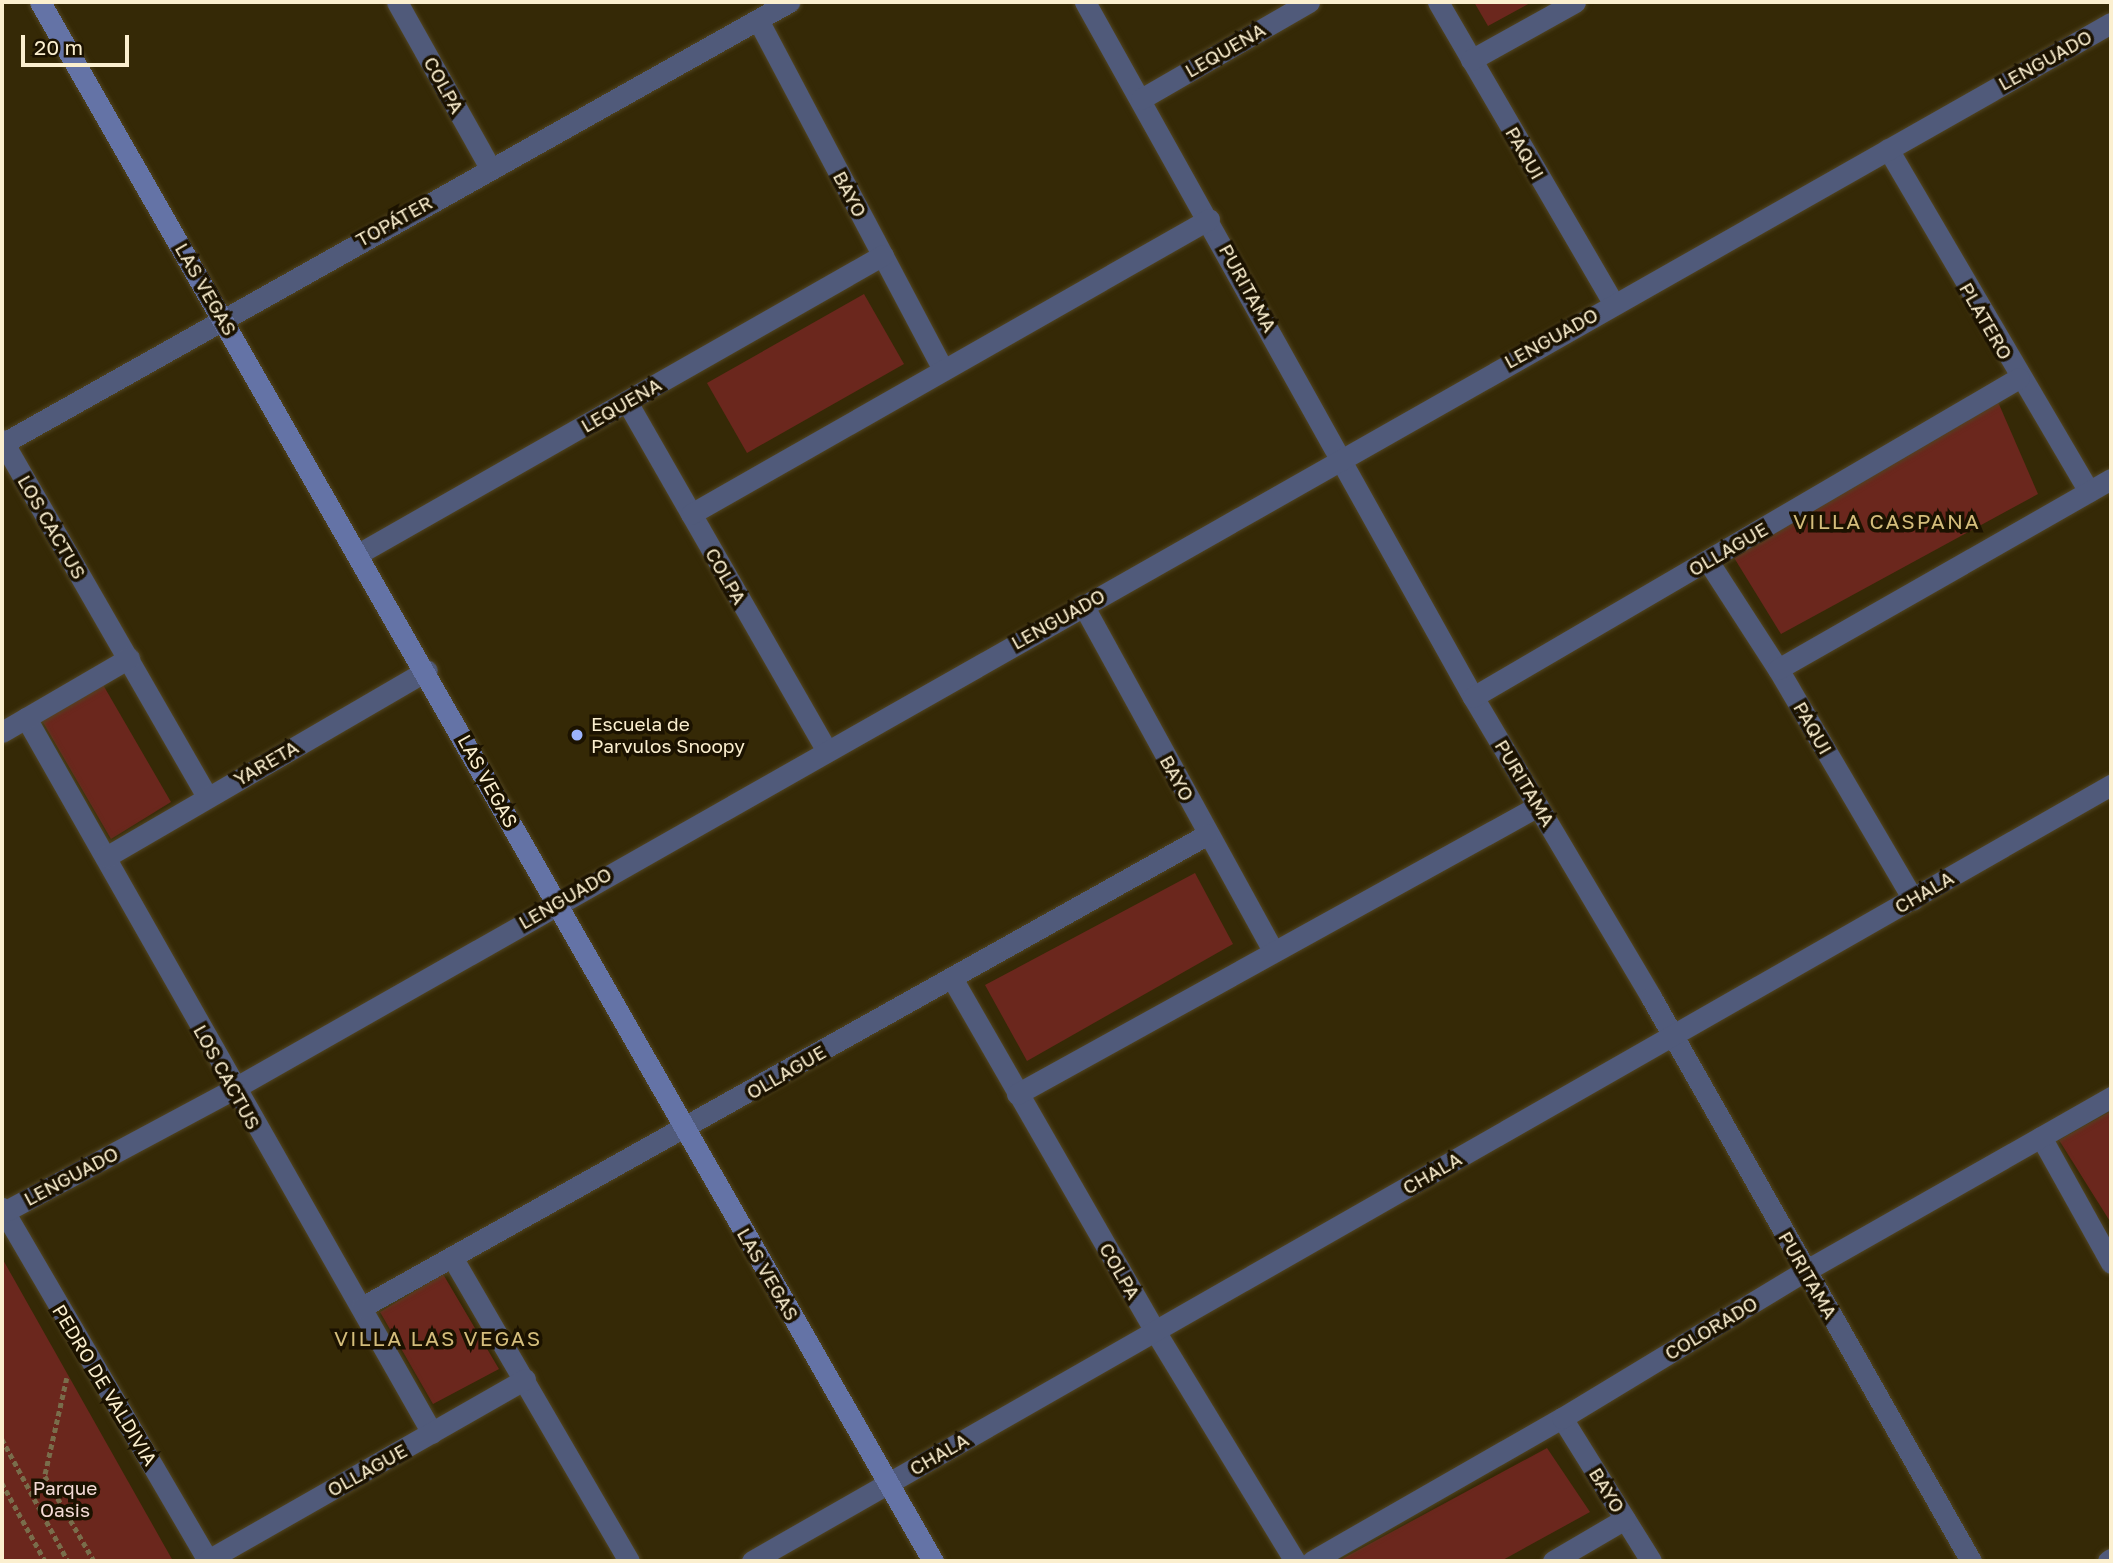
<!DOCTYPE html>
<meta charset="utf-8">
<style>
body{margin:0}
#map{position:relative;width:2113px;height:1563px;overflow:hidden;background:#352906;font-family:"Golos Text",sans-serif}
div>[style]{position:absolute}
.green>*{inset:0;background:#6b271d}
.path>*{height:4.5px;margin-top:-2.25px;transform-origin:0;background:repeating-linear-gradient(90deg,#796d4b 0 5px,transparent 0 8.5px)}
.roads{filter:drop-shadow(0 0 2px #514522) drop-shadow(0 0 2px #514522)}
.street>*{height:21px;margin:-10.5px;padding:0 10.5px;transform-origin:10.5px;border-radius:10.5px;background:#505a7a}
.secondary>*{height:21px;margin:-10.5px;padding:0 10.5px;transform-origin:10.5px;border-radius:10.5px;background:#6473a6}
.dots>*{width:19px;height:19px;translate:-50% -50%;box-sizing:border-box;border:4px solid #1b1200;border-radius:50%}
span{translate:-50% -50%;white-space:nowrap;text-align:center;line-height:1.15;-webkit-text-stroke:7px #1b1200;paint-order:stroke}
.street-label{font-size:19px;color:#fbefcf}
.poi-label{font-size:19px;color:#fbefcf}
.left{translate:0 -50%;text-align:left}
.park-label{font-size:19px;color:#f5dbd6}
.neighbourhood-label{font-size:21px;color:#d4bd7b;letter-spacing:2px}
.frame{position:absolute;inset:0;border:4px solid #fbefcf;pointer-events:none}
.scale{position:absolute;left:21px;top:35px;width:108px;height:32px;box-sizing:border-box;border:4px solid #fbefcf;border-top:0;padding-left:9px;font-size:21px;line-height:24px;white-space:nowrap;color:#fbefcf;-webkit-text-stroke:5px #1b1200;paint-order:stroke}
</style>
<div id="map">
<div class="green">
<i style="clip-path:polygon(1474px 2px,1532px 2px,1488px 26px)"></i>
<i style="clip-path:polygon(864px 294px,904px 364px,747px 453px,707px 383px)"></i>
<i style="clip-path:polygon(1998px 402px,2038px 494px,1781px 634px,1733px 556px)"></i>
<i style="clip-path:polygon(102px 683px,171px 802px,111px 839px,41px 719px)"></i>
<i style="clip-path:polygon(1195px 873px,1233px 944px,1027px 1061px,985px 985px)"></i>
<i style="clip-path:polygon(2111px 1111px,2111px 1223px,2059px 1140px)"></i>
<i style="clip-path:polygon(2px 1258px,173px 1561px,2px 1561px)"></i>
<i style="clip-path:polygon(443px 1274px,499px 1369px,433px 1404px,380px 1312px)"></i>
<i style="clip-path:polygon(1547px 1448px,1590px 1512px,1501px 1561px,1338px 1561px)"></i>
</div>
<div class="path">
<i style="left:67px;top:1378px;width:100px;rotate:102.7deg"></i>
<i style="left:45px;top:1476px;width:98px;rotate:60deg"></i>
<i style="left:2px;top:1439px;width:139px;rotate:61.6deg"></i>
<i style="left:2px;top:1483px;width:89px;rotate:61.1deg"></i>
</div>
<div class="roads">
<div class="street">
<i style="left:397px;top:2px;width:190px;rotate:60.7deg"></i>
<i style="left:1085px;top:2px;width:796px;rotate:60.83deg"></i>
<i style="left:1473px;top:697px;width:349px;rotate:59.3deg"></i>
<i style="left:1651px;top:997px;width:648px;rotate:60.43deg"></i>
<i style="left:1438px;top:2px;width:348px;rotate:59.8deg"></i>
<i style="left:758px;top:20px;width:395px;rotate:62.1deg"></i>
<i style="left:1471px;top:60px;width:119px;rotate:-29.1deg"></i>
<i style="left:1141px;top:99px;width:194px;rotate:-30deg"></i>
<i style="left:1888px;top:149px;width:397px;rotate:59.6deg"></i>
<i style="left:627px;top:402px;width:401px;rotate:60.2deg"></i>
<i style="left:2px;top:440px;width:412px;rotate:60.1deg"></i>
<i style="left:2px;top:444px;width:903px;rotate:-29.32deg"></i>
<i style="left:691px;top:514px;width:596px;rotate:-29.66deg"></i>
<i style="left:358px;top:554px;width:604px;rotate:-29.66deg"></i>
<i style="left:1708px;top:561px;width:129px;rotate:57.1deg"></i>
<i style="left:1778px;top:669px;width:267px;rotate:59.6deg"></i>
<i style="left:1083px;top:605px;width:394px;rotate:61.2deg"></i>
<i style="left:1778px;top:669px;width:383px;rotate:-29.7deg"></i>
<i style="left:1473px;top:697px;width:632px;rotate:-30.3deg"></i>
<i style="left:26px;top:718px;width:822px;rotate:60.41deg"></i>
<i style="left:2px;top:732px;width:147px;rotate:-30.2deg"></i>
<i style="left:106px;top:857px;width:371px;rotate:-30.2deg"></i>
<i style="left:952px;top:978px;width:407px;rotate:60.1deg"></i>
<i style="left:1155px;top:1331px;width:269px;rotate:58.7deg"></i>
<i style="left:1017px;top:1094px;width:595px;rotate:-28.93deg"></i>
<i style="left:2041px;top:1137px;width:144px;rotate:60.9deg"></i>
<i style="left:2px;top:1208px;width:409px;rotate:59.7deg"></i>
<i style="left:4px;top:1212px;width:260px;rotate:-28.2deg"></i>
<i style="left:233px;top:1089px;width:2159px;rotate:-29.58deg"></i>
<i style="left:452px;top:1257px;width:352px;rotate:59.8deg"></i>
<i style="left:362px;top:1307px;width:969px;rotate:-29.21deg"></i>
<i style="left:1562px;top:1418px;width:168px;rotate:58.1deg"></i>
<i style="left:208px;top:1560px;width:365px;rotate:-29.7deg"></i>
<i style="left:752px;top:1561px;width:1565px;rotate:-29.73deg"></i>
<i style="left:1312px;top:1561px;width:288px;rotate:-29.8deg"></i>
<i style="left:1562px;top:1418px;width:284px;rotate:-31.2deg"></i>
<i style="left:1805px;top:1271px;width:352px;rotate:-29.6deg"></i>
<i style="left:1553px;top:1561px;width:83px;rotate:-30.3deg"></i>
<i style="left:2108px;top:1561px;width:4px;rotate:-34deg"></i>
</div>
<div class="secondary">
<i style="left:40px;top:2px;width:1797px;rotate:60.2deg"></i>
</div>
</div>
<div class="dots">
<i style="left:577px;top:735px;background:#9db4fd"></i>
</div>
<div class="street-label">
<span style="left:1225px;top:50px;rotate:-30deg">LEQUENA</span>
<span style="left:2045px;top:60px;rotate:-29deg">LENGUADO</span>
<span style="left:444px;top:85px;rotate:61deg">COLPA</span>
<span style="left:1525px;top:153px;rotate:60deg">PAQUI</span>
<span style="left:850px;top:194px;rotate:62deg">BAYO</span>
<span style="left:394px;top:221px;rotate:-29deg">TOPÁTER</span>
<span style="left:1248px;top:288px;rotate:61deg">PURITAMA</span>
<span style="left:206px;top:289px;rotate:60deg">LAS VEGAS</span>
<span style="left:1986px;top:321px;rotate:60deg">PLATERO</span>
<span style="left:1551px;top:338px;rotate:-29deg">LENGUADO</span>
<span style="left:621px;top:405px;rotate:-30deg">LEQUENA</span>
<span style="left:52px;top:527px;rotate:60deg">LOS CACTUS</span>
<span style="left:1728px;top:549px;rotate:-30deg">OLLAGUE</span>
<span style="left:726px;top:576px;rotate:60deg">COLPA</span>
<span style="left:1058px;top:619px;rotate:-29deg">LENGUADO</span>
<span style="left:1813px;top:728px;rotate:60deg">PAQUI</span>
<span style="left:266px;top:763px;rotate:-30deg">YARETA</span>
<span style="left:1177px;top:778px;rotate:61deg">BAYO</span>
<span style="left:488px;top:781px;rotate:61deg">LAS VEGAS</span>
<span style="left:1525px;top:783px;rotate:59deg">PURITAMA</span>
<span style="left:1924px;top:892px;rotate:-30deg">CHALA</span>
<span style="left:565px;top:898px;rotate:-30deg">LENGUADO</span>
<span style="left:786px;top:1072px;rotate:-30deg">OLLAGUE</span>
<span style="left:227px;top:1077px;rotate:61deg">LOS CACTUS</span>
<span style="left:1432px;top:1173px;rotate:-30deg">CHALA</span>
<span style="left:71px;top:1176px;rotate:-28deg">LENGUADO</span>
<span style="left:1120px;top:1271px;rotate:60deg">COLPA</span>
<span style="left:768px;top:1274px;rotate:60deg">LAS VEGAS</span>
<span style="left:1808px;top:1275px;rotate:60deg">PURITAMA</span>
<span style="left:1711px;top:1328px;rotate:-31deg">COLORADO</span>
<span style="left:105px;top:1385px;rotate:59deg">PEDRO DE VALDIVIA</span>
<span style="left:939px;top:1454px;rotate:-30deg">CHALA</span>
<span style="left:367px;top:1470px;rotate:-29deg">OLLAGUE</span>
<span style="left:1607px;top:1490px;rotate:58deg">BAYO</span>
</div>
<div class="poi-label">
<span class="left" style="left:591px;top:735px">Escuela de<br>Parvulos Snoopy</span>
</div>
<div class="park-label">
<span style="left:65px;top:1499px">Parque<br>Oasis</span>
</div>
<div class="neighbourhood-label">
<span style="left:1887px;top:521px">VILLA CASPANA</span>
<span style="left:438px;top:1338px">VILLA LAS VEGAS</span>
</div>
<div class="frame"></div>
<div class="scale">20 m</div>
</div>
